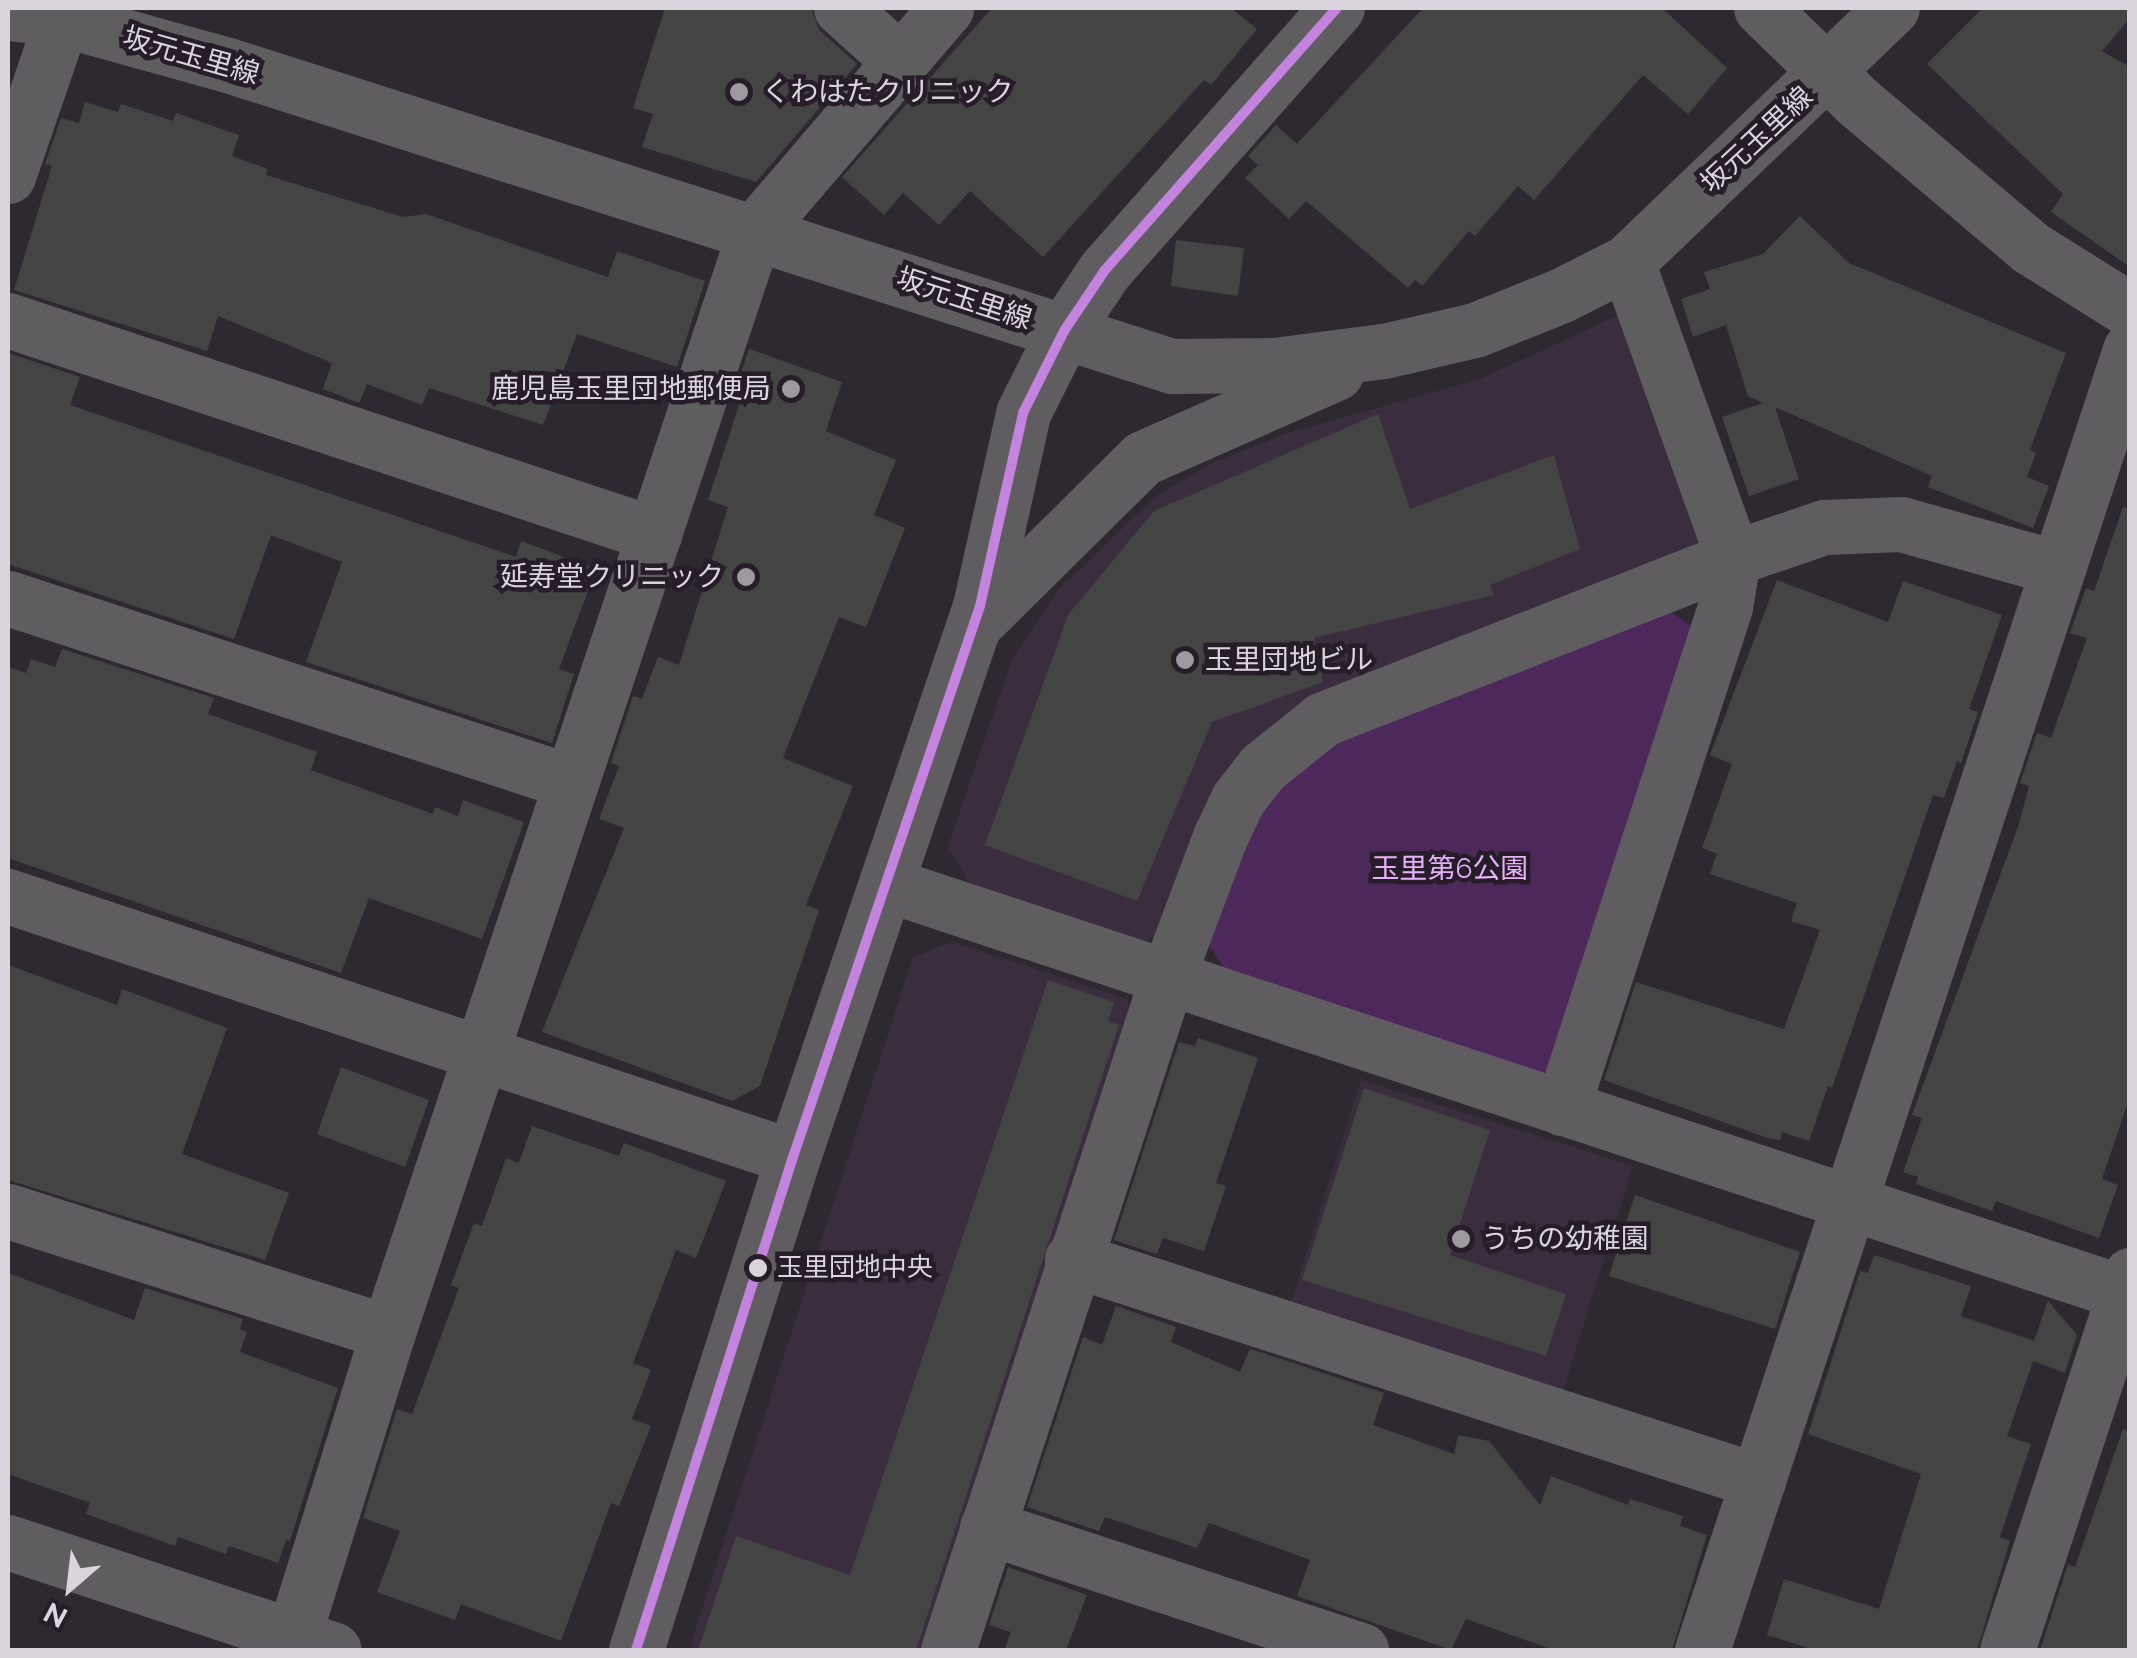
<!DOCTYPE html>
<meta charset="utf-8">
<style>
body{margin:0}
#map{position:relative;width:2137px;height:1658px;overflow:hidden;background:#2e2930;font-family:Raleway,"Noto Sans JP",sans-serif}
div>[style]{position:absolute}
.built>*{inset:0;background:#392d3e}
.green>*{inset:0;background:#4d285a}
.building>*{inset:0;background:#454444}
.minor>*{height:55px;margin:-27.5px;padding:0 27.5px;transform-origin:27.5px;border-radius:27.5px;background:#5f5d60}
.tertiary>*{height:55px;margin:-27.5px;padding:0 27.5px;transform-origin:27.5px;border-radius:27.5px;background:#5f5d60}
.bus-1>*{height:10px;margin:-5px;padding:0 5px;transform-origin:5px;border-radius:5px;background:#c483df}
.dots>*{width:28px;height:28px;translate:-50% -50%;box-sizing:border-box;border:5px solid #261d29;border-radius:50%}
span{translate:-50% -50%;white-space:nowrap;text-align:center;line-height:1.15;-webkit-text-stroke:9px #261d29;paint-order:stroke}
.bus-label{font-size:26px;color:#dad4dc}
.left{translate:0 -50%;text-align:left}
.street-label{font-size:28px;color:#dad4dc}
.poi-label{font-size:28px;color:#dad4dc}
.right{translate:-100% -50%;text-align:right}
.park-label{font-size:28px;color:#e5b0fa}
.frame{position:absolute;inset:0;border:10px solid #dad4dc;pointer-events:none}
.north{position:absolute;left:20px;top:1538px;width:100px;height:100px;-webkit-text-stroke:8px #261d29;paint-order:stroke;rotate:208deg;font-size:28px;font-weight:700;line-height:40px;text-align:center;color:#dad4dc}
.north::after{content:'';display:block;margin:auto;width:35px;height:45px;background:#dad4dc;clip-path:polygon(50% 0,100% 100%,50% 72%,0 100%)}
</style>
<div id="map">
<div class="built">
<i style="clip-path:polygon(1625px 312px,1706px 532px,1694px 555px,1144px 943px,970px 885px,948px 846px,1012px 659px,1057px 591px,1156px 496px,1212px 463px,1285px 434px,1480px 379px)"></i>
<i style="clip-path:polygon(952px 942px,1127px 999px,1135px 1021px,921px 1650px,693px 1650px,692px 1640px,913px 957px)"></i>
<i style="clip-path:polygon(1361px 1080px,1633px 1166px,1561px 1397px,1288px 1312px)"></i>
</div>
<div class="green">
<i style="clip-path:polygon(1670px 611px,1699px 632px,1562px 1061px,1543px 1073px,1226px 971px,1209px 945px,1240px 851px,1262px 809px,1296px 768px,1338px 738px)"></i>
</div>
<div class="building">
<i style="clip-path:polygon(665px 8px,811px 8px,819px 30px,857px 64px,756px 182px,642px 147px,653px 114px,633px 108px)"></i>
<i style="clip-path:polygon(992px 8px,1231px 8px,1257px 29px,1211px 85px,1204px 80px,1043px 257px,970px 191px,939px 225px,903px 193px,884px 215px,842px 177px)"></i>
<i style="clip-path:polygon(1423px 8px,1662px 8px,1727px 68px,1688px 114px,1643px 75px,1534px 200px,1518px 186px,1475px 236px,1469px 231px,1422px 286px,1415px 280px,1408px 288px,1306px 201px,1289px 219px,1245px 178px,1258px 165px,1248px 156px,1276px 125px,1297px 144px)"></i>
<i style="clip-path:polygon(1983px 8px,2130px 8px,2130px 18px,2102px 51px,2130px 67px,2130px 267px,2051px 212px,2063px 194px,1927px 64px)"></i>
<i style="clip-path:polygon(85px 102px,118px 112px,121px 104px,173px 121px,176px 113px,239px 135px,232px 156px,268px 169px,266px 175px,403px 217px,426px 214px,608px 277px,617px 251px,705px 281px,677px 367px,577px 334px,543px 425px,429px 388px,422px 405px,367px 384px,359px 403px,323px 389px,332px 363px,218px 316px,207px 351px,14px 290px,52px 166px,45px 164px,61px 118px,79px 123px)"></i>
<i style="clip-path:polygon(1800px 216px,1849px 263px,2066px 353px,2030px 450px,2036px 453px,2027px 477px,2049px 486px,2033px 528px,1928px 487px,1932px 476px,1775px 407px,1799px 479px,1749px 496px,1722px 417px,1763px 403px,1748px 396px,1726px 325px,1693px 337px,1681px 299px,1710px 289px,1704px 272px,1763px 254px)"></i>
<i style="clip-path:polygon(1176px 240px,1244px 248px,1238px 296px,1171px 286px)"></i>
<i style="clip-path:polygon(749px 349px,842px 382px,826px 431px,896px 460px,874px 515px,905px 528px,866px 627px,839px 617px,783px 758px,853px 786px,806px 905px,819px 910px,760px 1086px,732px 1101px,542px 1032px,624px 828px,599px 819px,619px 766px,611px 763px,633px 696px,642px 699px,658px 657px,679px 665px,728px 507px,708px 500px,744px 390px,736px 388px)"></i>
<i style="clip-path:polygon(8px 353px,80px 377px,70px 405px,516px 557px,521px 541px,596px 569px,559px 669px,574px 674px,552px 743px,306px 662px,342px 562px,271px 535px,234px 639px,8px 564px)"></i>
<i style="clip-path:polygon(1378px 414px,1410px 509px,1554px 455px,1580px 549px,1490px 585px,1494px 595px,1314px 638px,1323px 682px,1212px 722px,1137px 901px,985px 845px,1068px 615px,1154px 511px)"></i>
<i style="clip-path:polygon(2123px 507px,2130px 508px,2130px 1096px,2102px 1179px,2118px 1185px,2099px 1238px,1996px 1201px,1992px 1211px,1916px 1184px,1918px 1177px,1903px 1172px,1922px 1118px,1912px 1115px,2019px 824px,2029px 786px,2020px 783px,2037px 733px,2051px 738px,2087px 638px,2070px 633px,2086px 588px,2094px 591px)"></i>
<i style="clip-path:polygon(1777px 580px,1888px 622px,1903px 581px,2002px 615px,1969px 709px,1978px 712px,1961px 763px,1957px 761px,1944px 798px,1933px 795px,1832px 1088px,1828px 1086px,1809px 1141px,1782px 1132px,1780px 1140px,1768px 1138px,1604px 1080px,1636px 982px,1784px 1029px,1820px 930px,1791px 921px,1797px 903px,1710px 874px,1717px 854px,1702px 848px,1732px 764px,1710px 755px)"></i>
<i style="clip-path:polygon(62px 649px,214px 698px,208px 714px,317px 752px,311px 770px,433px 814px,435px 807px,458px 816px,463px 800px,524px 822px,482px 939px,369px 898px,341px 973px,8px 858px,8px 667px,26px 673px,31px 659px,55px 667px)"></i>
<i style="clip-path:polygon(8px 965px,117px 1005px,122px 989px,227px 1028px,182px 1154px,289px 1193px,265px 1260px,8px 1180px)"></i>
<i style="clip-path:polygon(1048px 980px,1114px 1002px,1108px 1021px,1119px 1025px,916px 1650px,698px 1650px,736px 1536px,850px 1575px)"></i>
<i style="clip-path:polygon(1198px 1038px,1258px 1058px,1216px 1183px,1226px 1186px,1204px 1251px,1163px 1238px,1157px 1254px,1114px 1240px,1179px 1042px,1195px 1046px)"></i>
<i style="clip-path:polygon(341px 1067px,429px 1100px,405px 1167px,317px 1134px)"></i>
<i style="clip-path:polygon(1364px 1088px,1490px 1130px,1450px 1255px,1566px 1294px,1546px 1356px,1302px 1280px)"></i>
<i style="clip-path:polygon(532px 1126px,619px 1156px,624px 1143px,726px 1181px,696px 1258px,676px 1250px,633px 1363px,651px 1370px,632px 1419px,651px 1426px,619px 1506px,611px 1503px,561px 1641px,461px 1604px,455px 1620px,377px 1592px,400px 1531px,363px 1518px,397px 1409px,412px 1414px,459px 1288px,451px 1285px,474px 1223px,482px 1226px,506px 1158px,519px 1163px)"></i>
<i style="clip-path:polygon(1635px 1195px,1800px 1252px,1775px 1329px,1609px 1276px)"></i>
<i style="clip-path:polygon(1874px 1255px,1971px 1286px,1961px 1316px,2034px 1341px,2048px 1301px,2077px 1335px,2065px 1373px,2033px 1361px,2007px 1436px,2031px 1444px,2000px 1537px,2010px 1541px,1977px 1650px,1815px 1650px,1767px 1635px,1784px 1579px,1879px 1609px,1921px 1474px,1808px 1434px,1860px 1271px,1868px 1273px)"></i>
<i style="clip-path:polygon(8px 1273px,134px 1320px,145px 1288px,243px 1319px,240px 1329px,247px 1332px,240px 1352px,338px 1388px,290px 1541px,286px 1540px,278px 1563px,229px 1546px,226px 1554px,178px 1537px,175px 1546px,86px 1514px,90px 1503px,8px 1474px)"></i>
<i style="clip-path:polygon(1116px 1306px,1176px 1327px,1171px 1342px,1240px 1372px,1250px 1349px,1384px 1393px,1373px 1425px,1454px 1454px,1458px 1435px,1489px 1441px,1540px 1505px,1551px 1476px,1628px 1505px,1630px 1499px,1683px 1516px,1680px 1526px,1707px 1535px,1672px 1650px,1554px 1650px,1466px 1619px,1451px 1650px,1297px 1596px,1310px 1560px,1209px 1523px,1197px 1548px,1105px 1517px,1099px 1531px,1027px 1507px,1083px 1337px,1102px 1345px)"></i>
<i style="clip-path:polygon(2123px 1429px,2130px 1430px,2130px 1650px,2040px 1650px,2068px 1564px,2075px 1567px)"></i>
<i style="clip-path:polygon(1008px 1567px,1087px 1595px,1066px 1650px,1004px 1650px,1011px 1632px,989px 1625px)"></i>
</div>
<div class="minor">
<i style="left:841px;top:8px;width:79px;rotate:41.9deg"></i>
<i style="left:8px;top:176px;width:166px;rotate:-71deg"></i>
<i style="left:8px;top:320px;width:681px;rotate:18.33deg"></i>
<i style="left:1064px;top:331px;width:73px;rotate:-56.1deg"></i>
<i style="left:1105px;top:270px;width:350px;rotate:-48.5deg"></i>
<i style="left:8px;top:598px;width:592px;rotate:18.1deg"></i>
<i style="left:886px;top:884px;width:1310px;rotate:18.28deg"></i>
<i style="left:8px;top:896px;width:827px;rotate:18.39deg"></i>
<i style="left:1562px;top:1108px;width:527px;rotate:-71.98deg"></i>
<i style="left:1725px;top:607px;width:50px;rotate:-80.7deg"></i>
<i style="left:1733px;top:558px;width:314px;rotate:-109.7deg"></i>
<i style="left:8px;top:1211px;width:399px;rotate:17.7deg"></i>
<i style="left:1072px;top:1259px;width:721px;rotate:17.93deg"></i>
<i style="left:987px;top:1527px;width:394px;rotate:18.2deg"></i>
<i style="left:293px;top:1637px;width:319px;rotate:-72.7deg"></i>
<i style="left:388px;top:1332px;width:1161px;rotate:-71.57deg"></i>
<i style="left:755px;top:231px;width:294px;rotate:-49.4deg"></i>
<i style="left:948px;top:1650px;width:707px;rotate:-71.95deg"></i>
<i style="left:1167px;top:978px;width:151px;rotate:-69.4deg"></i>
<i style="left:1220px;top:837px;width:42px;rotate:-64.7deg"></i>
<i style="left:1238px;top:799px;width:39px;rotate:-52deg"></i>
<i style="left:1262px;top:768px;width:78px;rotate:-38.8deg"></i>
<i style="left:1323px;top:719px;width:440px;rotate:-21.4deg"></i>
<i style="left:1733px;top:558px;width:96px;rotate:-18.8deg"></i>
<i style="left:1824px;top:527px;width:77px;rotate:-2.2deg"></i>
<i style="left:1901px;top:524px;width:163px;rotate:15.7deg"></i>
<i style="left:1702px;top:1650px;width:1369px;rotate:-71.78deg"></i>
<i style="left:2007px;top:1650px;width:395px;rotate:-71.8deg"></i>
</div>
<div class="tertiary">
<i style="left:1761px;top:8px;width:135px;rotate:44.1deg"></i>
<i style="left:1858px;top:102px;width:226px;rotate:40.2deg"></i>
<i style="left:2031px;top:248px;width:117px;rotate:32.1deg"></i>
<i style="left:8px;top:13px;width:54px;rotate:6.3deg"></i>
<i style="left:62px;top:19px;width:172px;rotate:15.5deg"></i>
<i style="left:228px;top:65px;width:991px;rotate:17.69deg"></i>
<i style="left:1172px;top:366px;width:102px;rotate:-0.6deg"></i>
<i style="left:1274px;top:365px;width:111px;rotate:-7.3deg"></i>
<i style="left:1384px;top:351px;width:93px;rotate:-13deg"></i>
<i style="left:1475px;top:330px;width:94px;rotate:-21.9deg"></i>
<i style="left:1562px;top:295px;width:73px;rotate:-26.9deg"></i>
<i style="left:1627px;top:262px;width:367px;rotate:-43.8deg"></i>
<i style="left:977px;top:622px;width:233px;rotate:-44.7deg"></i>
<i style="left:1143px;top:458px;width:211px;rotate:-23.8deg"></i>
<i style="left:8px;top:1542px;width:343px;rotate:18.3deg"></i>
<i style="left:636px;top:1650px;width:517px;rotate:-72.34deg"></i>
<i style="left:793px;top:1157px;width:582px;rotate:-71.25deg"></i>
<i style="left:980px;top:606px;width:198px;rotate:-77.4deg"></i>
<i style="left:1023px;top:413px;width:92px;rotate:-63.4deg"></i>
</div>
<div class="bus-1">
<i style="left:636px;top:1650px;width:517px;rotate:-72.34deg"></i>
<i style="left:793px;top:1157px;width:582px;rotate:-71.25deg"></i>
<i style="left:980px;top:606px;width:198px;rotate:-77.4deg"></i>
<i style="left:1023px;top:413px;width:92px;rotate:-63.4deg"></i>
<i style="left:1064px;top:331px;width:73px;rotate:-56.1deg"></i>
<i style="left:1105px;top:270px;width:350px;rotate:-48.5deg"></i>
</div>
<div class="dots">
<i style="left:739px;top:92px;background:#9e98a0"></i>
<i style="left:791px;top:389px;background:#9e98a0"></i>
<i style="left:746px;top:577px;background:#9e98a0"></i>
<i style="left:1185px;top:660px;background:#9e98a0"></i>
<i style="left:1461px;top:1239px;background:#9e98a0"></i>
<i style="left:758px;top:1268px;background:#dad4dc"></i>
</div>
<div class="bus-label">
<span class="left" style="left:777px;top:1268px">玉里団地中央</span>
</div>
<div class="street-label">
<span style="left:191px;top:56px;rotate:16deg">坂元玉里線</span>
<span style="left:1757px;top:140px;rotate:-43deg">坂元玉里線</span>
<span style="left:964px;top:299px;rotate:18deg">坂元玉里線</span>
</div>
<div class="poi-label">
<span class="left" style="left:762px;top:92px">くわはたクリニック</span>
<span class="right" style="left:771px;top:389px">鹿児島玉里団地郵便局</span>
<span class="right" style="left:724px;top:577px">延寿堂クリニック</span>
<span class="left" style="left:1205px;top:660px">玉里団地ビル</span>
<span class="left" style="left:1481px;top:1239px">うちの幼稚園</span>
</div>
<div class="park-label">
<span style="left:1450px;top:869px">玉里第6公園</span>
</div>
<div class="frame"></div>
<div class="north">N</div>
</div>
